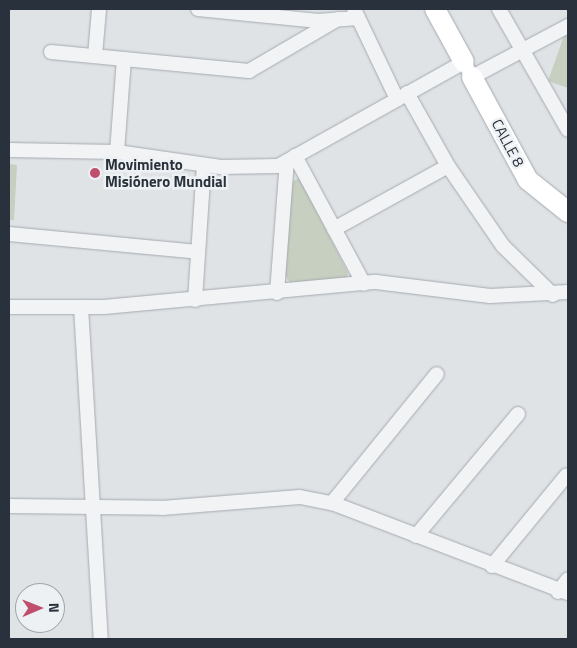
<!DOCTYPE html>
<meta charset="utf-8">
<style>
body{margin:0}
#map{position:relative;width:577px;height:648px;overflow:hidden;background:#dfe3e6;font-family:"Titillium Web",sans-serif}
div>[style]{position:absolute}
.green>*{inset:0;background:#c6cfc0}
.roads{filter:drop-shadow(0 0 1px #a5aab0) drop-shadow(0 0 1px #a5aab0)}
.street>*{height:14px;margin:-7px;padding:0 7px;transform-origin:7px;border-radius:7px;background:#f1f3f5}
.secondary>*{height:20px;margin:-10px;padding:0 10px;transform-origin:10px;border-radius:10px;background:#fff}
.dots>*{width:14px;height:14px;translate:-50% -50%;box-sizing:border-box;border:2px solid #eef1f4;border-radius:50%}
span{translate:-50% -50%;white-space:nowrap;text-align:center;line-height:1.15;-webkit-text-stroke:5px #eef1f4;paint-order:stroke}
.street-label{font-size:15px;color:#29323c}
.poi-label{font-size:15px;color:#29323c;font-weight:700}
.left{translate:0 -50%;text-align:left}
.frame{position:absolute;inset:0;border:10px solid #29323c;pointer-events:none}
.north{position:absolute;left:15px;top:583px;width:50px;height:50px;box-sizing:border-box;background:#eef1f4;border:1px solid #9fa5aa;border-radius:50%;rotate:89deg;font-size:14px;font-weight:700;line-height:20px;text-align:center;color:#29323c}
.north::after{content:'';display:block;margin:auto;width:18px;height:22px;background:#c04f6e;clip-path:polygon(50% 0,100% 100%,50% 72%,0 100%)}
</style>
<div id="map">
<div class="green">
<i style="clip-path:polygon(567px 27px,568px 28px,568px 88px,548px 81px)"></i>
<i style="clip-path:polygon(9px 164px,17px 165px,14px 220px,9px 220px)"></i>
<i style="clip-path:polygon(300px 177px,348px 273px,347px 278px,292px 285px,285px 276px,292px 182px)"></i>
</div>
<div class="roads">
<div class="street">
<i style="left:198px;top:9px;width:121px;rotate:5.7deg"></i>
<i style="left:318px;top:21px;width:40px;rotate:-4.3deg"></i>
<i style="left:354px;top:9px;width:100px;rotate:64.5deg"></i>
<i style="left:499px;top:9px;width:139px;rotate:60.3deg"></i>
<i style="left:51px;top:52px;width:199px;rotate:5.5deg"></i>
<i style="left:249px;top:71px;width:103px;rotate:-30.3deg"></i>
<i style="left:95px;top:56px;width:47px;rotate:-85.1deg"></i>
<i style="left:407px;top:93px;width:84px;rotate:60.7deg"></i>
<i style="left:448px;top:166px;width:97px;rotate:55.5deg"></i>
<i style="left:503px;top:246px;width:70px;rotate:44.4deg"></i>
<i style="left:9px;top:150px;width:108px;rotate:1.1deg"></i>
<i style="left:117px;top:152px;width:105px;rotate:8.2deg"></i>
<i style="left:221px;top:167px;width:57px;rotate:-1deg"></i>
<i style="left:278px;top:166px;width:213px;rotate:-29.2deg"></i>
<i style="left:464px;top:62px;width:17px;rotate:62deg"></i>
<i style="left:472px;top:77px;width:109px;rotate:-28deg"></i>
<i style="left:117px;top:152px;width:93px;rotate:-85.7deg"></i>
<i style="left:295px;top:156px;width:145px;rotate:61.7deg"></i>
<i style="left:334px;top:229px;width:130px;rotate:-28.9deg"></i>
<i style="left:9px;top:234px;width:190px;rotate:5.4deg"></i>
<i style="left:277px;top:293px;width:132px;rotate:-85.7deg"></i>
<i style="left:195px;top:300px;width:135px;rotate:-86.2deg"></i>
<i style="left:9px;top:307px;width:95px"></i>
<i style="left:104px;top:307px;width:273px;rotate:-5.3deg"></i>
<i style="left:376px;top:282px;width:115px;rotate:7deg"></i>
<i style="left:490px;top:296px;width:78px;rotate:-2.9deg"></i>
<i style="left:81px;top:307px;width:333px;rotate:86.6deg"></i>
<i style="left:332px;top:503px;width:166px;rotate:-50.9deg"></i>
<i style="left:9px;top:506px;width:153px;rotate:0.7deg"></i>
<i style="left:162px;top:508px;width:138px;rotate:-4.6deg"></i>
<i style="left:300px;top:497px;width:33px;rotate:11deg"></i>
<i style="left:332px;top:503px;width:253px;rotate:20.9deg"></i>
<i style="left:416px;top:536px;width:159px;rotate:-50.1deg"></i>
<i style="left:492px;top:566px;width:117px;rotate:-50.6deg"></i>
<i style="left:558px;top:592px;width:16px;rotate:-52deg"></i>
</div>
<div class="secondary">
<i style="left:435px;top:9px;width:60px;rotate:61.3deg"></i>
<i style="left:472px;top:77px;width:117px;rotate:61.5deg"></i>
<i style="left:528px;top:180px;width:51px;rotate:38.7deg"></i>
</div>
</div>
<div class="dots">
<i style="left:95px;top:173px;background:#c04f6e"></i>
</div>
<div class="street-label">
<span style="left:508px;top:143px;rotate:62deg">CALLE 8</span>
</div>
<div class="poi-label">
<span class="left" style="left:105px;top:173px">Movimiento<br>Misiónero Mundial</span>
</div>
<div class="frame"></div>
<div class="north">N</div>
</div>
